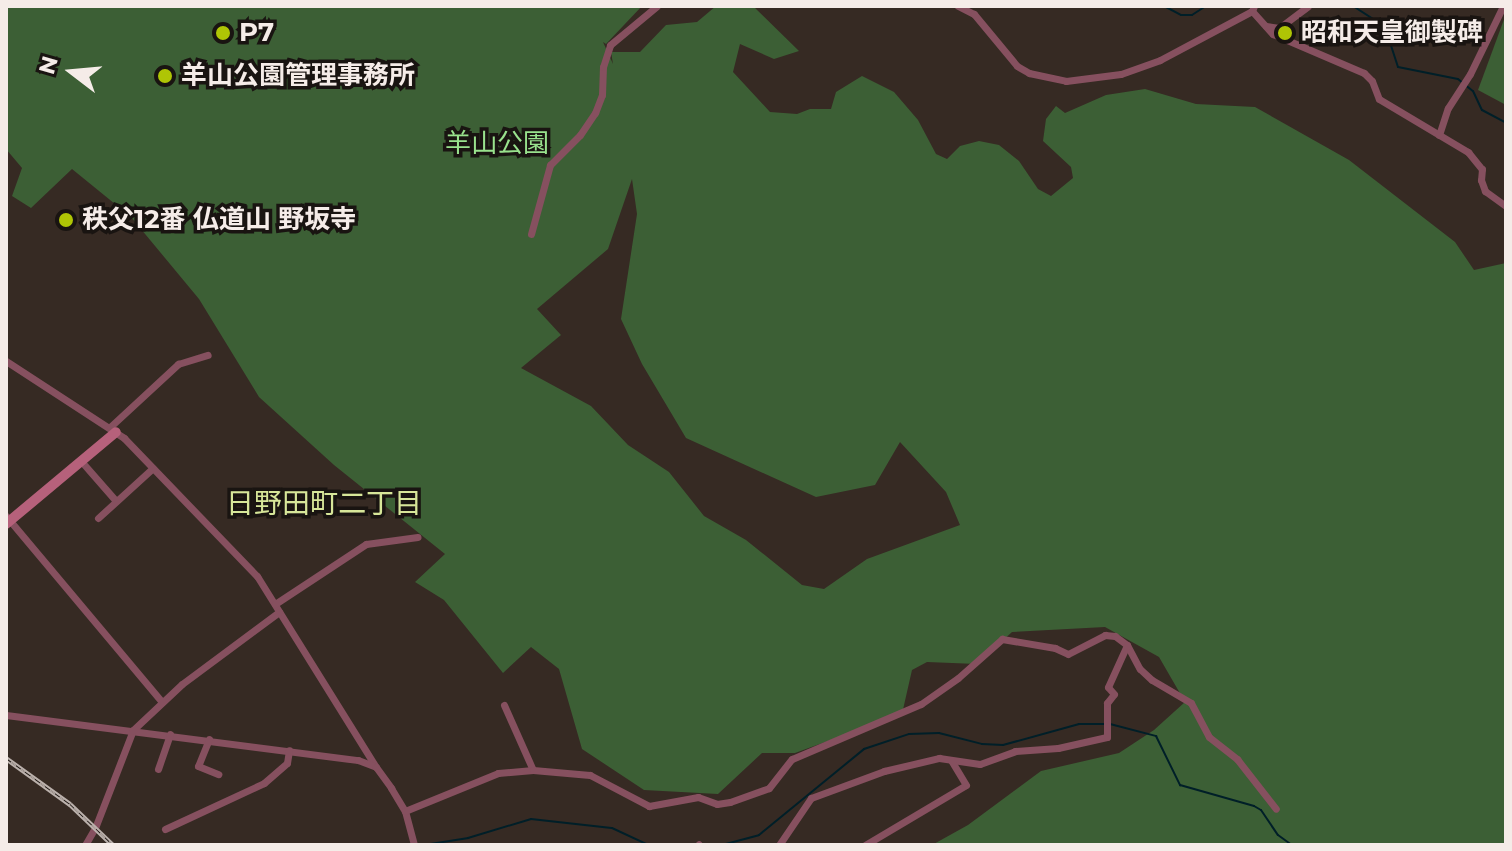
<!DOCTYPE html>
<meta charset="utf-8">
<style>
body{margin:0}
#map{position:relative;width:1512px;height:851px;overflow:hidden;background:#362a23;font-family:Montserrat,"Noto Sans JP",sans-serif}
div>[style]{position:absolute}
.green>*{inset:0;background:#3c5f35}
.stream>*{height:2px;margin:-1px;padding:0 1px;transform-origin:1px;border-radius:1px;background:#001f28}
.street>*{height:7px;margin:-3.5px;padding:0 3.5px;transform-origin:3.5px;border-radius:3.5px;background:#86505f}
.secondary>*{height:10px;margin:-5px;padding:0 5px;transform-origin:5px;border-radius:5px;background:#b6617b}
.rail>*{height:5px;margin-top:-2.5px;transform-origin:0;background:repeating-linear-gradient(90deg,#191411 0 6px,#bbb1ac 0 12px);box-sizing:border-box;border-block:2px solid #bbb1ac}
.dots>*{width:22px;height:22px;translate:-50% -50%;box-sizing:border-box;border:4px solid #191411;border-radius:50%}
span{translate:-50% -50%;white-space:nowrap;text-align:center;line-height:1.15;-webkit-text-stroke:7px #191411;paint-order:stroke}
.poi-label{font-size:26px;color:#f5ece8;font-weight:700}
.left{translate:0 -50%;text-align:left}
.park-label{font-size:26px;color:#99e28d}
.neighbourhood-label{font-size:28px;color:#d7e699}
.frame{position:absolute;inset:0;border:8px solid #f5ece8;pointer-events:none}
.north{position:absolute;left:32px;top:32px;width:80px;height:80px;-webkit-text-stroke:6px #191411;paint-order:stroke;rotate:286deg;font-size:22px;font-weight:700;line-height:32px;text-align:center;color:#f5ece8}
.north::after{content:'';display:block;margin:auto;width:28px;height:36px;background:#f5ece8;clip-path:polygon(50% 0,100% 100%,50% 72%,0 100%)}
</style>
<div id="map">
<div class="green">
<i style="clip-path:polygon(evenodd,6px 6px,642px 6px,606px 44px,603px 42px,613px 64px,611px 52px,640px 52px,666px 25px,697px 22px,716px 6px,753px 6px,799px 51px,774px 59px,740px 44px,733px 72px,770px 112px,797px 114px,810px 109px,831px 109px,836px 92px,862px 76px,894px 92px,918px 120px,936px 154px,947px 159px,960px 146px,979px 141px,999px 145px,1019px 161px,1038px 189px,1051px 196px,1073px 178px,1071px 167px,1043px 141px,1046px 119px,1056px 106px,1065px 113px,1106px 95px,1145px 89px,1196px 104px,1255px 107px,1349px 160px,1455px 242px,1474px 270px,1506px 263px,1506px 845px,932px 845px,968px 825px,1041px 771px,1119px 753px,1154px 730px,1185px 702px,1159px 657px,1105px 627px,1012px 632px,977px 664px,927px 662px,912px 670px,902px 714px,795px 753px,762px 753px,718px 794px,644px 790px,582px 749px,559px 669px,531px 647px,503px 673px,444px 600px,415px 582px,445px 554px,334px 465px,259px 397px,199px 299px,131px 217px,72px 169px,31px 208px,12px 196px,22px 168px,6px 149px,6px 6px,632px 179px,637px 214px,621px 319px,642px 364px,686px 438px,816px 497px,875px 485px,900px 442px,946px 492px,960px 525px,867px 559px,824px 589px,802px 585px,746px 540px,704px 516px,669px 472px,628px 445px,591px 406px,521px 368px,561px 335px,537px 309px,608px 249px,632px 179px)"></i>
<i style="clip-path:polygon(1506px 14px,1506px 105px,1478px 90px)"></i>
</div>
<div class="stream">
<i style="left:1164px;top:6px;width:19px;rotate:28deg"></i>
<i style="left:1181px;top:15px;width:11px"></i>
<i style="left:1192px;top:15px;width:17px;rotate:-33deg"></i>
<i style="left:1353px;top:6px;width:38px;rotate:33deg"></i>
<i style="left:1385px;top:27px;width:42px;rotate:72deg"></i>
<i style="left:1398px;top:67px;width:61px;rotate:11.3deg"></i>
<i style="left:1458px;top:79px;width:19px;rotate:39deg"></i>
<i style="left:1473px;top:91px;width:21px;rotate:65deg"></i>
<i style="left:1482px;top:110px;width:27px;rotate:28deg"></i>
<i style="left:1110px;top:724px;width:48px;rotate:14.6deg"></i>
<i style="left:1156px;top:736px;width:55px;rotate:63.9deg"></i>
<i style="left:1180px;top:785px;width:77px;rotate:15.8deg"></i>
<i style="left:1254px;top:806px;width:8px;rotate:30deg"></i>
<i style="left:1261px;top:810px;width:30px;rotate:56deg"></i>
<i style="left:1278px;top:835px;width:17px;rotate:36deg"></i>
<i style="left:424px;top:845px;width:45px;rotate:-9deg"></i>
<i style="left:468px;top:838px;width:66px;rotate:-16.8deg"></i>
<i style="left:531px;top:819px;width:81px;rotate:6.3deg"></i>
<i style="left:612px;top:828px;width:40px;rotate:25deg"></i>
<i style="left:722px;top:845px;width:38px;rotate:-15deg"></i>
<i style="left:759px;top:835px;width:136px;rotate:-39.3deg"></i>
<i style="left:864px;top:749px;width:47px;rotate:-18.4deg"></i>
<i style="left:909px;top:734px;width:30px;rotate:-2deg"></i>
<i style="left:939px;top:733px;width:44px;rotate:14.3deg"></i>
<i style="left:982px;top:744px;width:21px;rotate:3deg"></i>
<i style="left:1003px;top:745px;width:79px;rotate:-15.4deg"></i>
<i style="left:1079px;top:724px;width:25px"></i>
</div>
<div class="street">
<i style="left:958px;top:6px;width:18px;rotate:27deg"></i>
<i style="left:974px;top:14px;width:67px;rotate:50.4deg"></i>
<i style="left:1017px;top:66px;width:14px;rotate:30deg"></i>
<i style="left:1029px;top:73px;width:38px;rotate:12deg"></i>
<i style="left:1066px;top:81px;width:55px;rotate:-7.3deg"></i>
<i style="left:1121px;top:74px;width:41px;rotate:-19.7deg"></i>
<i style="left:1160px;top:60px;width:104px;rotate:-28deg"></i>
<i style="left:1252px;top:11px;width:5px;rotate:-68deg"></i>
<i style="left:1252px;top:11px;width:31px;rotate:48deg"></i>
<i style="left:1273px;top:34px;width:99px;rotate:23.2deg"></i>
<i style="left:1364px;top:73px;width:11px;rotate:45deg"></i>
<i style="left:1372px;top:81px;width:19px;rotate:69deg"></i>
<i style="left:1379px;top:99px;width:104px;rotate:30.8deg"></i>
<i style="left:1468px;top:152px;width:22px;rotate:51deg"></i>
<i style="left:1482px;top:169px;width:11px;rotate:95deg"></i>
<i style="left:1481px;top:180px;width:12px;rotate:70deg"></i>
<i style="left:1485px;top:191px;width:26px;rotate:36deg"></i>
<i style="left:1266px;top:26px;width:13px;rotate:9deg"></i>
<i style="left:1279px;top:28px;width:36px;rotate:-37deg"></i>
<i style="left:1439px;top:135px;width:28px;rotate:-72deg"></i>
<i style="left:1448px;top:108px;width:40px;rotate:-57.1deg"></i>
<i style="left:1470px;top:74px;width:76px;rotate:-64.1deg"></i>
<i style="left:531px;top:234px;width:72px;rotate:-74.6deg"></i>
<i style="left:550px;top:165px;width:42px;rotate:-45deg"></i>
<i style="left:580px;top:135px;width:27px;rotate:-56deg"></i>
<i style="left:595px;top:113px;width:19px;rotate:-69deg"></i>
<i style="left:602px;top:95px;width:28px;rotate:-88deg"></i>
<i style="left:603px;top:67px;width:23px;rotate:-72deg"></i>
<i style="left:610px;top:45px;width:61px;rotate:-39.7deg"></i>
<i style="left:6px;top:361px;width:141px;rotate:33.1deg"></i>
<i style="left:124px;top:438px;width:192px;rotate:46.1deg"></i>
<i style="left:257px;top:576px;width:225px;rotate:58.1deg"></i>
<i style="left:110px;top:427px;width:93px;rotate:-42.8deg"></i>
<i style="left:178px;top:364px;width:31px;rotate:-17deg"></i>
<i style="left:81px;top:461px;width:53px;rotate:48.8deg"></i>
<i style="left:6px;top:516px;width:243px;rotate:50deg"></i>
<i style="left:98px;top:518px;width:74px;rotate:-42.3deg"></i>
<i style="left:275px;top:604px;width:109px;rotate:-33.4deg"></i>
<i style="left:366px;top:544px;width:52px;rotate:-7.7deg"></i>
<i style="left:504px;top:705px;width:71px;rotate:66deg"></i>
<i style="left:6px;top:715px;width:355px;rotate:7.3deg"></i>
<i style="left:358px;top:760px;width:19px;rotate:21deg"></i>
<i style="left:376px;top:767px;width:26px;rotate:54deg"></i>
<i style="left:391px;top:788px;width:27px;rotate:59deg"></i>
<i style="left:405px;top:811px;width:35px;rotate:75deg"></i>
<i style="left:209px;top:739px;width:29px;rotate:112deg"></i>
<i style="left:198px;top:766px;width:22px;rotate:22deg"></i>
<i style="left:158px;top:769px;width:37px;rotate:-71deg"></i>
<i style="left:405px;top:811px;width:100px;rotate:-22.2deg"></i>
<i style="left:498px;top:773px;width:35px;rotate:-5deg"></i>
<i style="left:533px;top:770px;width:57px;rotate:5deg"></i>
<i style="left:590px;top:775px;width:67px;rotate:27.7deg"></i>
<i style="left:649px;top:806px;width:50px;rotate:-10.4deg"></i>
<i style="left:698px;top:797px;width:20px;rotate:20deg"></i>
<i style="left:717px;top:804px;width:13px;rotate:-9deg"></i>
<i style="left:730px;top:802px;width:41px;rotate:-19.7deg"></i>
<i style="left:769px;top:788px;width:37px;rotate:-52deg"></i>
<i style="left:792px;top:759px;width:140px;rotate:-23.1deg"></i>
<i style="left:921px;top:704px;width:45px;rotate:-35.1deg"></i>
<i style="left:958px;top:678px;width:59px;rotate:-41.6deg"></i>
<i style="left:1002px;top:639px;width:54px;rotate:9.6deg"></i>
<i style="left:1055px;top:648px;width:14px;rotate:25deg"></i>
<i style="left:1068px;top:654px;width:42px;rotate:-27.2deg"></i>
<i style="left:1105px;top:635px;width:10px;rotate:6deg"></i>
<i style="left:1115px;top:636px;width:15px;rotate:37deg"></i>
<i style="left:1127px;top:645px;width:27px;rotate:62deg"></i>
<i style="left:1140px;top:669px;width:16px;rotate:43deg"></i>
<i style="left:1152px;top:680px;width:45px;rotate:30.5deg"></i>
<i style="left:1191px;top:703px;width:38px;rotate:62deg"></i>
<i style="left:1209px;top:737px;width:36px;rotate:38deg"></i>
<i style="left:1237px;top:759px;width:63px;rotate:52deg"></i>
<i style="left:165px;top:829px;width:109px;rotate:-24.9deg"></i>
<i style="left:264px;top:783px;width:30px;rotate:-41deg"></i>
<i style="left:287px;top:763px;width:13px;rotate:-81deg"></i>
<i style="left:85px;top:845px;width:20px;rotate:-60deg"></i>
<i style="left:95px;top:828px;width:105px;rotate:-68.8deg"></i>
<i style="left:133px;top:730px;width:67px;rotate:-43.2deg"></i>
<i style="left:182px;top:684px;width:121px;rotate:-36.6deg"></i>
<i style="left:698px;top:845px;width:1px;rotate:-45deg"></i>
<i style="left:779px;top:845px;width:57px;rotate:-55.8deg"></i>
<i style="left:811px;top:798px;width:78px;rotate:-20.3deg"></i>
<i style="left:884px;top:771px;width:57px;rotate:-13.3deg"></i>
<i style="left:939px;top:758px;width:41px;rotate:8.3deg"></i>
<i style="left:980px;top:764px;width:37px;rotate:-20deg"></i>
<i style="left:1015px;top:751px;width:43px;rotate:-4deg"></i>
<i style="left:1058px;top:748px;width:50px;rotate:-12.7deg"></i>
<i style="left:1107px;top:737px;width:34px;rotate:-90deg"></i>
<i style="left:1107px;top:703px;width:11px;rotate:-52deg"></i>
<i style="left:1114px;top:694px;width:9px;rotate:-131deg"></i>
<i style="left:1108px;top:687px;width:46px;rotate:-65.7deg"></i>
<i style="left:865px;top:845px;width:117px;rotate:-30.7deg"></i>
<i style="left:966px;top:785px;width:29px;rotate:-121deg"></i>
</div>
<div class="secondary">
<i style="left:6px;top:524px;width:143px;rotate:-39.9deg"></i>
</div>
<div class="rail">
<i style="left:6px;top:758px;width:79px;rotate:35.7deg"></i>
<i style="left:70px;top:804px;width:59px;rotate:43.6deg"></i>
</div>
<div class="dots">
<i style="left:223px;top:33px;background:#afc505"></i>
<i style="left:1285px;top:33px;background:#afc505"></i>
<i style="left:165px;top:76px;background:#afc505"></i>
<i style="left:66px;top:220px;background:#afc505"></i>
</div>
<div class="poi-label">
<span class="left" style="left:239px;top:33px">P7</span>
<span class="left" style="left:1301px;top:33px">昭和天皇御製碑</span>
<span class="left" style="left:181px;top:76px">羊山公園管理事務所</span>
<span class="left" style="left:82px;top:220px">秩父12番 仏道山 野坂寺</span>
</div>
<div class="park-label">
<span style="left:497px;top:144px">羊山公園</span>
</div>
<div class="neighbourhood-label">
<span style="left:324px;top:503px">日野田町二丁目</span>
</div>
<div class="frame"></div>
<div class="north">N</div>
</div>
